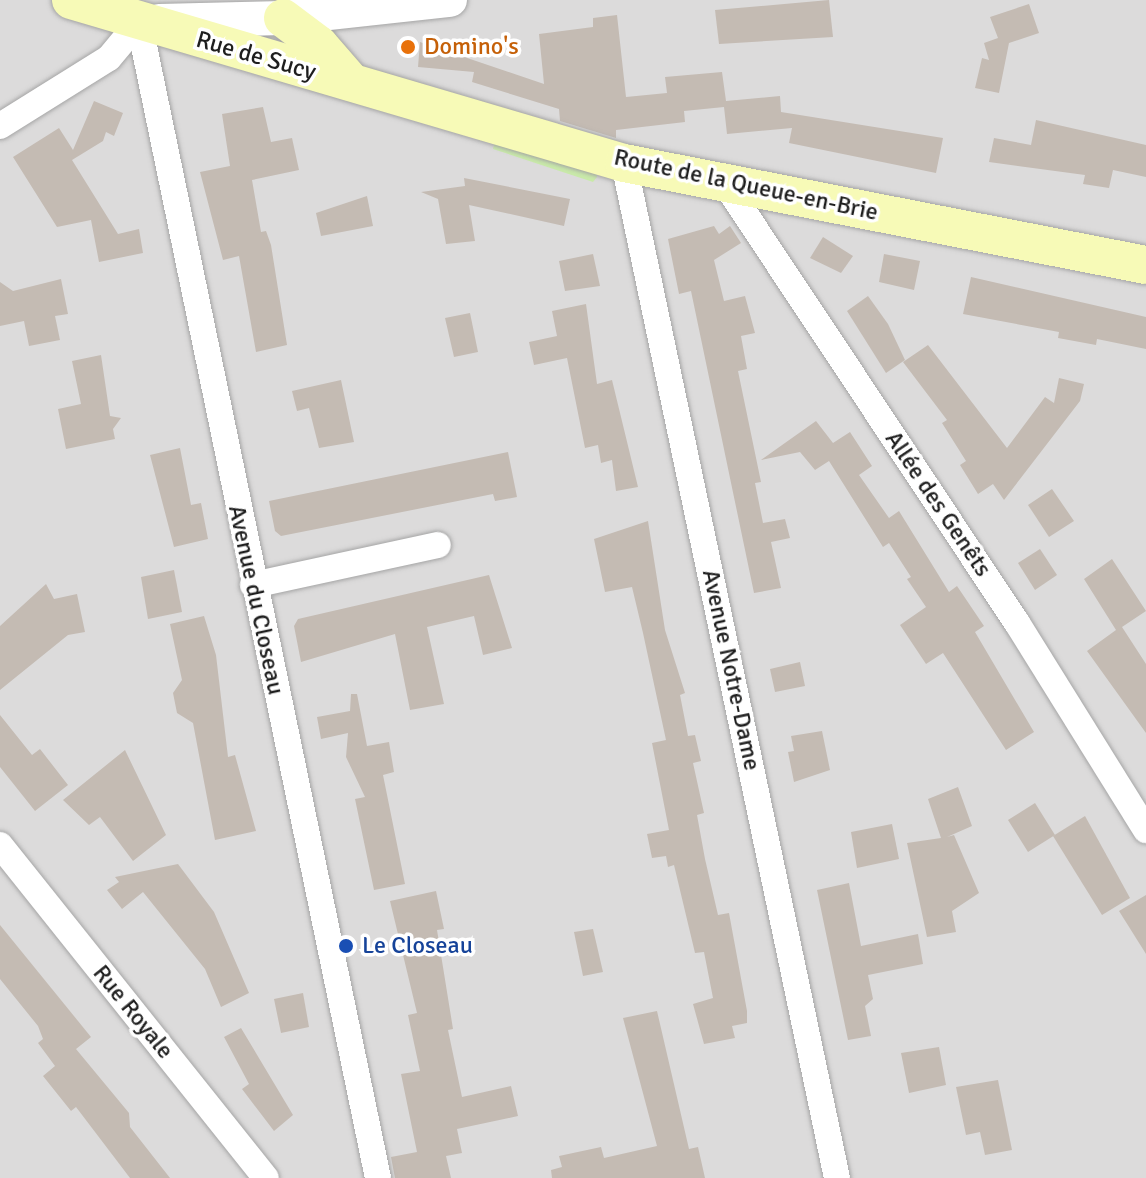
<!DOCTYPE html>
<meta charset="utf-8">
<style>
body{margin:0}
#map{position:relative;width:1146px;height:1178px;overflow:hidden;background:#efebe4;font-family:Signika,sans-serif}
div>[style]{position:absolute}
.residential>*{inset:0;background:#dcdbdb}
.grass>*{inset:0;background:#c9eaa9}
.building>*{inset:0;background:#c4bbb3}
.roads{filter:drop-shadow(0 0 2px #a5a5a5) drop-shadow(0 0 2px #a5a5a5)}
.minor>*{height:26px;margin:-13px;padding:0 13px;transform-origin:13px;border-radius:13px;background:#fff}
.tertiary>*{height:34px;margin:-17px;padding:0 17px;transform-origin:17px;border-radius:17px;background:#fff}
.secondary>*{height:38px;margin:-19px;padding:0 19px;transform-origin:19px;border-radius:19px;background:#f7fab7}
.dots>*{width:22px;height:22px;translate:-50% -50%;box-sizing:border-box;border:4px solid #fff;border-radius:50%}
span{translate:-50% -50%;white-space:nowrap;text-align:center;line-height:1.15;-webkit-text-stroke:7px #fff;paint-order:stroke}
.food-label{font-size:24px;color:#c56008}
.left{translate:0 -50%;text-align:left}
.street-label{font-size:24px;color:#1e1e1e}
.transit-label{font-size:24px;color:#164399}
</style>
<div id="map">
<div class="residential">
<i style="clip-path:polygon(0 0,1146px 0,1146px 1178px,0 1178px)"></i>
</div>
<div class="grass">
<i style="clip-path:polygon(495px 140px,597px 172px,597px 177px,593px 182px,493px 149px)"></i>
</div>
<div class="building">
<i style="clip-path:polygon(829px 0,833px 37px,719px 44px,715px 10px)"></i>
<i style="clip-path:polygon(1029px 4px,1039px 33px,1009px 43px,999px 93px,975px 88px,982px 58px,989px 60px,984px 43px,998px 38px,990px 17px)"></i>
<i style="clip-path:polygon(617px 15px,626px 97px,667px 93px,665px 77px,722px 72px,726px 101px,780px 96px,781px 112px,943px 138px,936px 173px,789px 143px,792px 128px,727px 134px,724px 107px,684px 111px,685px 122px,616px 130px,616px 138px,560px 121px,559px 109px,472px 82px,474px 72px,418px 67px,420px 42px,544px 84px,539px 34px,593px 27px,593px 18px)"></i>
<i style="clip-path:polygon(94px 101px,123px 113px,114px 136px,106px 132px,103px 141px,72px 160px,118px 234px,139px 229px,143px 253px,99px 262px,91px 220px,57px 227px,13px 157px,59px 128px,73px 150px)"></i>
<i style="clip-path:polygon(263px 107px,271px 142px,292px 138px,299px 170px,252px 180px,261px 232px,266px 231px,271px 245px,287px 345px,256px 352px,239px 256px,223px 260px,200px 172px,230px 166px,222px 114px)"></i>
<i style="clip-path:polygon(1036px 120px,1146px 145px,1146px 177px,1113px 170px,1109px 188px,1083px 184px,1085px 175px,989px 162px,994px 138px,1031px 145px)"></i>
<i style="clip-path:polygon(464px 178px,570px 199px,564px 226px,469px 205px,475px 241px,446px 244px,438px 199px,421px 192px,465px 186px)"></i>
<i style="clip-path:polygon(367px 196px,373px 226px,321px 236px,316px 213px)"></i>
<i style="clip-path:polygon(714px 226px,719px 234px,730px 226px,741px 243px,714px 260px,724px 301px,745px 296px,755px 333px,741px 336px,747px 369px,738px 371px,761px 482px,755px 483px,763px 523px,785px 519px,790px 538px,771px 542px,781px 588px,754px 593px,691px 291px,679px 294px,668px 239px)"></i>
<i style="clip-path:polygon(823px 237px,853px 256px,841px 273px,810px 258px)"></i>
<i style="clip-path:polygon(593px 254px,600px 286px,565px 291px,559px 261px)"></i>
<i style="clip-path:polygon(884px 254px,920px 261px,914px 290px,879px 282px)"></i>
<i style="clip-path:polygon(971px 277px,1146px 317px,1146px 349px,1097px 339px,1096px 345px,1058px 338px,1059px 332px,963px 314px)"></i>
<i style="clip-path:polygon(61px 279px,68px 314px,55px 316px,60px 340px,29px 346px,24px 321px,0 326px,0 282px,13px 291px)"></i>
<i style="clip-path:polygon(868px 296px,888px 324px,905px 360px,886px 373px,847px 311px)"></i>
<i style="clip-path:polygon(586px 304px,597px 384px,612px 380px,638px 487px,616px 491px,612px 460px,601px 463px,598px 445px,585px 448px,567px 358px,534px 365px,529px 342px,557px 336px,552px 311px)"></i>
<i style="clip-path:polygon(470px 313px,478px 352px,454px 357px,445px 318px)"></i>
<i style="clip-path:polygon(928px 345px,1007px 448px,1045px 397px,1054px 403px,1059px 378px,1084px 384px,1080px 401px,1004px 500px,993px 484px,978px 494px,960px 465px,966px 461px,942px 423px,947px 420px,903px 362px)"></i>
<i style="clip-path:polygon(101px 355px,110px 416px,121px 418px,113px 429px,115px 439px,66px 449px,58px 409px,81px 404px,72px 361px)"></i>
<i style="clip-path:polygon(341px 380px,354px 442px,319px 448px,309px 408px,297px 411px,292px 391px)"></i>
<i style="clip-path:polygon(816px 421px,833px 443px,850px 432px,872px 466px,859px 475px,889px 518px,899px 511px,949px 592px,957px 586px,984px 626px,975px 632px,1034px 732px,1006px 750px,943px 653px,926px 664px,900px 625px,926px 607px,907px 579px,911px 577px,889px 543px,883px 547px,829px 461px,815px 470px,800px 452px,761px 460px)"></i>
<i style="clip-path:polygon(180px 448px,191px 505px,201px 503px,208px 539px,174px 547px,150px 455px)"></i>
<i style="clip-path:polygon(508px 452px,517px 497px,495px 501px,493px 494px,281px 536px,275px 531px,269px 501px)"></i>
<i style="clip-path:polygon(1052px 489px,1074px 521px,1049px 537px,1028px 505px)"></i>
<i style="clip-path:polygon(648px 521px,665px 630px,685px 693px,680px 695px,688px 736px,695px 735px,701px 761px,693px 763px,704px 813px,697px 815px,705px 859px,718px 915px,729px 913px,747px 1011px,747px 1023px,732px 1026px,735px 1038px,704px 1044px,693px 1004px,713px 998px,704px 952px,695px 953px,674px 865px,668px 867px,666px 856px,652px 858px,647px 834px,669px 830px,652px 743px,666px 740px,643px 633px,632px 587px,605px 592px,594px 539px)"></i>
<i style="clip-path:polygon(1040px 549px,1057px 575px,1035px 590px,1018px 563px)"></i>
<i style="clip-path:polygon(1112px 559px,1146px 611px,1122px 627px,1146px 664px,1146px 733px,1087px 651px,1116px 630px,1084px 579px)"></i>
<i style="clip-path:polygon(174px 570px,182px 612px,148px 619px,141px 577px)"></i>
<i style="clip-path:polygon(489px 575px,512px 648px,483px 655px,474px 616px,427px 627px,444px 704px,410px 710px,395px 634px,301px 662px,294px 626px,298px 619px)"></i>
<i style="clip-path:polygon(46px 584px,54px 599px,77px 594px,85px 632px,68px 635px,0 690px,0 626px)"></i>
<i style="clip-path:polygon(204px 616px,216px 655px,228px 757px,235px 755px,256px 831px,215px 840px,193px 723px,177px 713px,173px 693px,182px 680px,170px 624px)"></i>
<i style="clip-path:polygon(800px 662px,805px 686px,775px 692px,770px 669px)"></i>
<i style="clip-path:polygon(351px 694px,357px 694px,367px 746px,389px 742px,394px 772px,383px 775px,405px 884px,374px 890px,355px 799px,365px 797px,346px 757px,348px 733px,321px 739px,317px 717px,350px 711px)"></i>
<i style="clip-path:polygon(0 715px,32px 755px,40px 749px,68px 785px,35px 811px,0 767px)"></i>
<i style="clip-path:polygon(822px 731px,830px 770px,794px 782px,788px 752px,794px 751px,791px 736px)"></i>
<i style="clip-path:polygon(125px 750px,166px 835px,133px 861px,100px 817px,89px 825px,63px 800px)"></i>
<i style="clip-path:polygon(958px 787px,972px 826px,947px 837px,954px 835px,979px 893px,952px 911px,956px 932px,927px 937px,907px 843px,941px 838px,928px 799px)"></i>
<i style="clip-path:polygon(1035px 803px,1055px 835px,1028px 852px,1008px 820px)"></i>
<i style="clip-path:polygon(1085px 816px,1130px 898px,1102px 915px,1053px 836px)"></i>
<i style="clip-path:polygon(892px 824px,899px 859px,857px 868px,851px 832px)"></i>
<i style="clip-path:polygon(178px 864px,214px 912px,249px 993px,221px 1007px,205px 969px,143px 892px,122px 909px,107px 890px,119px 882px,115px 877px)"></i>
<i style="clip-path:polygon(849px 883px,861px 946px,918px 934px,923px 964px,868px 975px,873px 999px,865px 1006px,871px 1036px,848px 1040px,817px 890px)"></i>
<i style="clip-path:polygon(436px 891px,444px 929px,437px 930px,453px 1029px,448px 1030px,462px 1097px,511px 1086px,518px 1116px,457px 1129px,462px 1153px,446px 1156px,451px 1178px,395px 1178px,391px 1157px,417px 1152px,401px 1074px,420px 1071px,408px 1015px,417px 1013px,390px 901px)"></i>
<i style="clip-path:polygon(1146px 895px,1146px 954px,1119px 911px)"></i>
<i style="clip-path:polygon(0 925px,91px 1037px,76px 1049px,129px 1113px,130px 1127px,170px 1178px,130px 1178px,76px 1107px,71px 1111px,43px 1076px,55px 1066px,38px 1043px,43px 1039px,38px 1026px,0 979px)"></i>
<i style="clip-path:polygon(593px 929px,603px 972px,583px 976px,574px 932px)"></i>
<i style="clip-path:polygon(303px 993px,309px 1027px,281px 1033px,274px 999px)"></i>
<i style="clip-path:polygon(657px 1011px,689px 1149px,698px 1147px,705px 1178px,552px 1178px,551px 1170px,562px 1167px,559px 1156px,601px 1147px,604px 1158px,657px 1146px,623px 1018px)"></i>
<i style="clip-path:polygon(241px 1028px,293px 1115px,274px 1131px,242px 1089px,249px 1084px,224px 1037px)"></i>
<i style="clip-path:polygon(939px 1047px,946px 1085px,909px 1093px,901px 1053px)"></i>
<i style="clip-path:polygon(998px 1080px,1012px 1150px,985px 1155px,980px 1132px,966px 1135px,956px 1087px)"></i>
</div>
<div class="roads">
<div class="minor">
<i style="left:139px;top:22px;width:1180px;rotate:78.32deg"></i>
<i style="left:0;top:126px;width:128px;rotate:-32deg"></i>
<i style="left:109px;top:58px;width:47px;rotate:-50.2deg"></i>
<i style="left:624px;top:163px;width:1037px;rotate:78.15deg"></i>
<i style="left:724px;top:182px;width:529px;rotate:56.4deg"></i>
<i style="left:1017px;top:623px;width:244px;rotate:58.1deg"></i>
<i style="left:253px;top:585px;width:189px;rotate:-12.2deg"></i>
<i style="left:0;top:845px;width:426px;rotate:51.4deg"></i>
</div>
<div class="tertiary">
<i style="left:159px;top:21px;width:124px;rotate:-1.4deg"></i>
<i style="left:283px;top:18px;width:168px;rotate:-6.2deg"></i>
</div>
<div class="secondary">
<i style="left:71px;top:0;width:577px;rotate:16.42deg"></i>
<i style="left:624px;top:163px;width:532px;rotate:11.06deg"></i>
<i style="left:283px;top:18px;width:45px;rotate:36.9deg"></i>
<i style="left:319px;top:45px;width:49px;rotate:49.1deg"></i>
</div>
</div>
<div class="dots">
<i style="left:408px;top:47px;background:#e8710a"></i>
<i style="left:346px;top:946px;background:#1a4fb4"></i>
</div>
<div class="food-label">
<span class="left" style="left:424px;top:47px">Domino's</span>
</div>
<div class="street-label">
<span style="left:256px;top:56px;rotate:16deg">Rue de Sucy</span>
<span style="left:746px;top:185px;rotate:12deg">Route de la Queue-en-Brie</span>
<span style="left:938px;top:504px;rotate:56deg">Allée des Genêts</span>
<span style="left:256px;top:600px;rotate:78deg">Avenue du Closeau</span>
<span style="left:731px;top:670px;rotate:78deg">Avenue Notre-Dame</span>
<span style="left:133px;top:1012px;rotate:51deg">Rue Royale</span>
</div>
<div class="transit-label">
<span class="left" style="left:362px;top:946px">Le Closeau</span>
</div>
</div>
